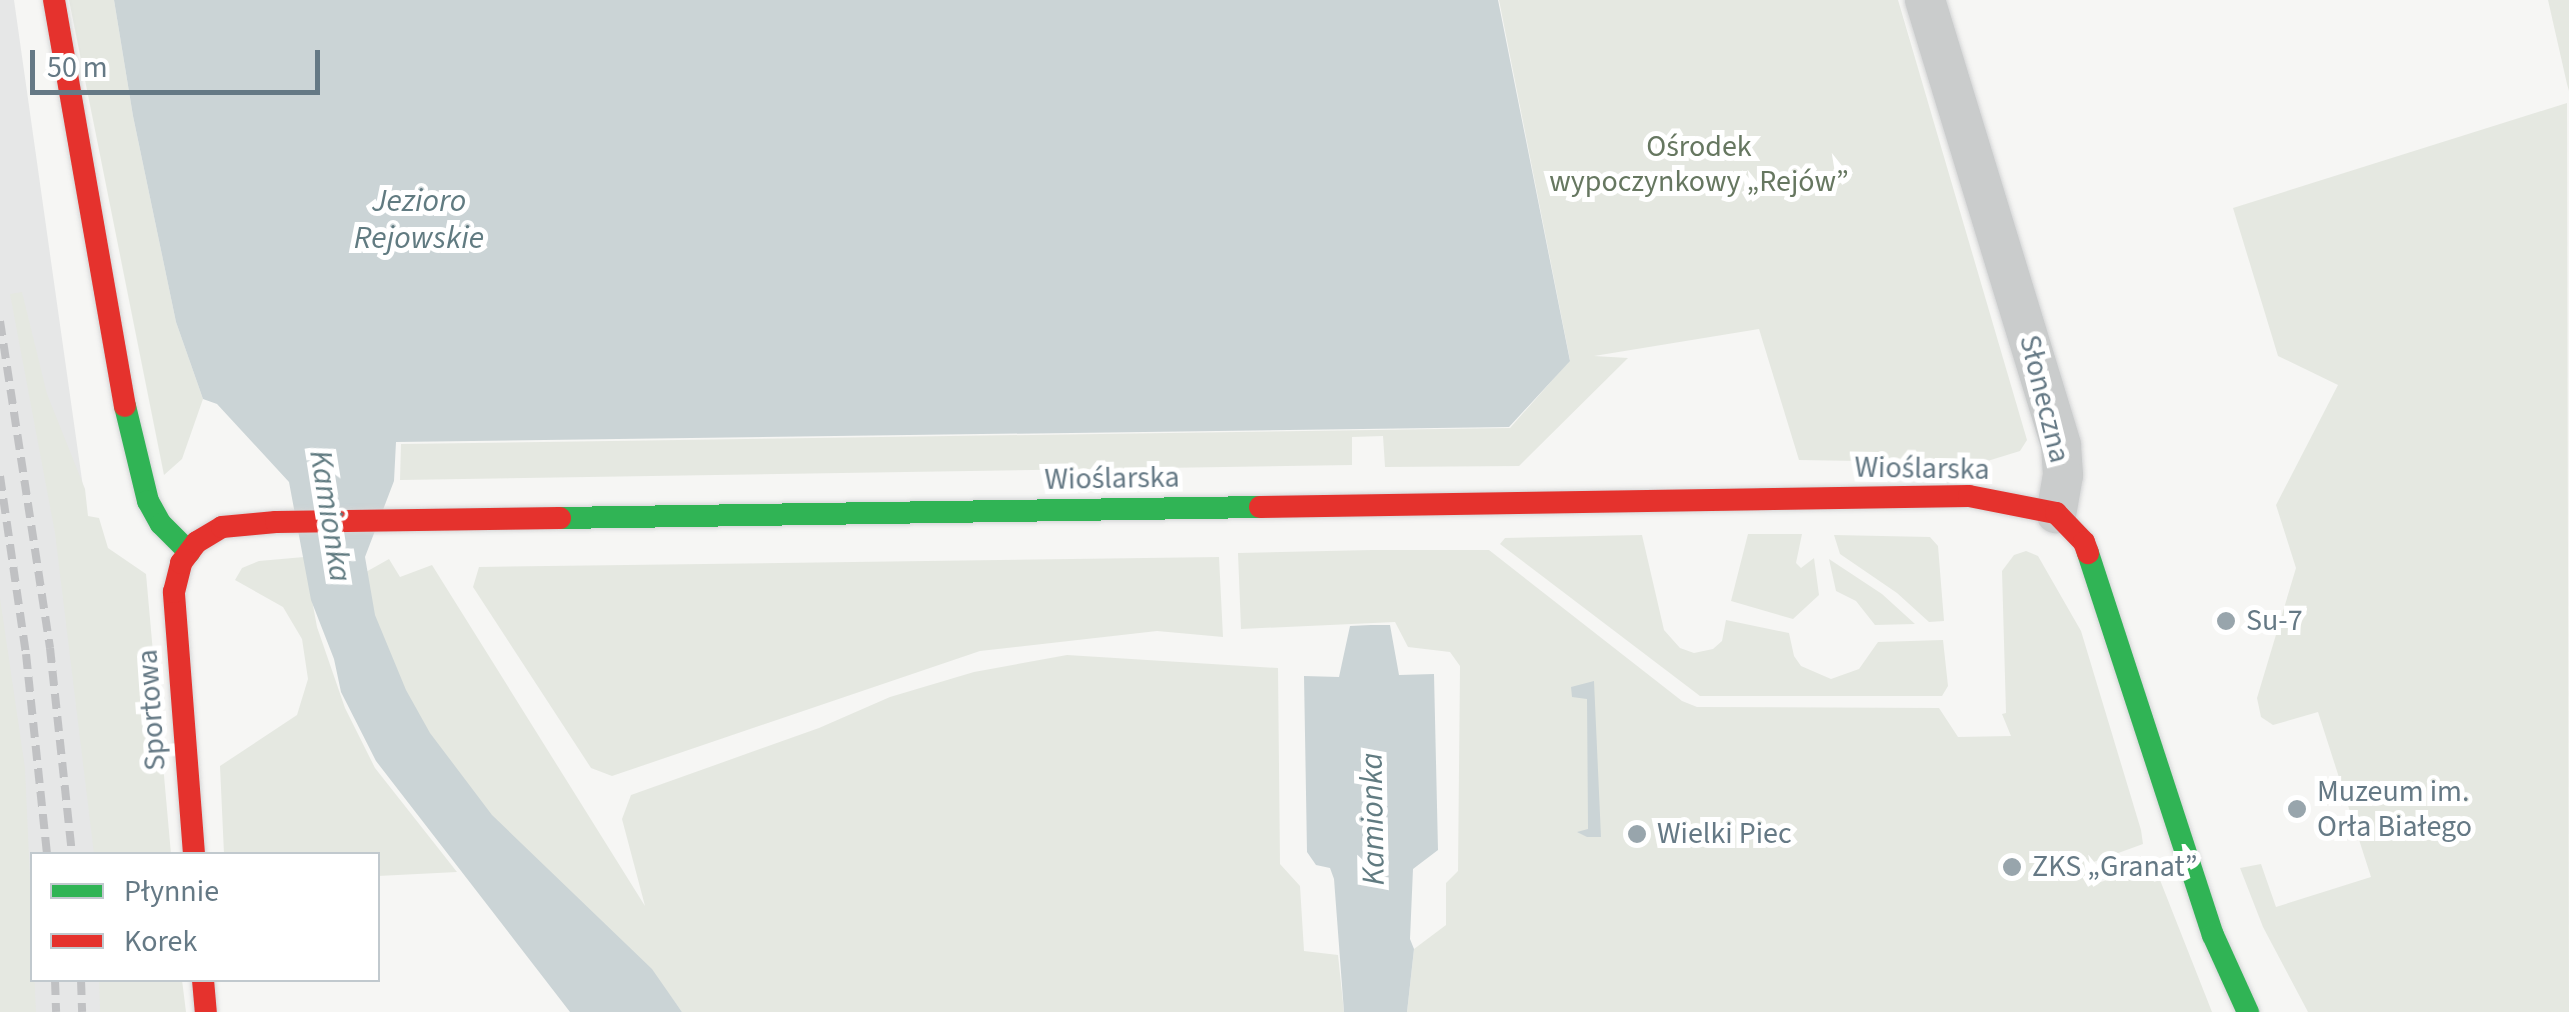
<!DOCTYPE html>
<meta charset="utf-8">
<style>
body{margin:0}
#map{position:relative;width:2569px;height:1012px;overflow:hidden;background:#f6f6f4;font-family:"Source Sans 3",sans-serif}
div>[style]{position:absolute}
.built>*{inset:0;background:#e6e7e7}
.green>*{inset:0;background:#e5e8e1}
.water>*{inset:0;background:#cbd4d6}
.roads{filter:drop-shadow(0 0 2px #d3d4d5) drop-shadow(0 0 2px #d3d4d5)}
.street>*{height:40px;margin:-20px;padding:0 20px;transform-origin:20px;border-radius:20px;background:#cacccc}
.fast>*{height:22px;margin:-11px;padding:0 11px;transform-origin:11px;border-radius:11px;background:#30b455}
.jam>*{height:22px;margin:-11px;padding:0 11px;transform-origin:11px;border-radius:11px;background:#e5322d}
.rail>*{height:8px;margin-top:-4px;transform-origin:0;background:repeating-linear-gradient(90deg,#c0c1c3 0 15px,transparent 0 23px)}
.dots>*{width:28px;height:28px;translate:-50% -50%;box-sizing:border-box;border:5px solid #fff;border-radius:50%}
span{translate:-50% -50%;white-space:nowrap;text-align:center;line-height:1.15;-webkit-text-stroke:10px #fff;paint-order:stroke}
.park-label{font-size:30px;color:#667760}
.street-label{font-size:30px;color:#657985}
.poi-label{font-size:30px;color:#657985}
.left{translate:0 -50%;text-align:left}
.water-label{font-size:32px;color:#617b81;font-style:italic}
.legend{position:absolute;left:30px;top:852px;width:350px;height:130px;box-sizing:border-box;background:#fff;border:2px solid #c1c9ce;margin:0;padding:12px 18px;list-style:none;font-size:30px;color:#657985}
.legend li{display:flex;align-items:center;gap:20px;height:50px}
.legend b{width:50px;border:2px solid #c1c9ce}
.scale{position:absolute;left:30px;top:50px;width:290px;height:45px;box-sizing:border-box;border:5px solid #657985;border-top:0;padding-left:12px;font-size:30px;line-height:35px;white-space:nowrap;color:#657985;-webkit-text-stroke:8px #fff;paint-order:stroke}
</style>
<div id="map">
<div class="built">
<i style="clip-path:polygon(0 0,14px 0,135px 854px,32px 854px,32px 980px,139px 980px,140px 1012px,0 1012px)"></i>
</div>
<div class="green">
<i style="clip-path:polygon(69px 0,114px 0,133px 116px,176px 322px,203px 399px,182px 459px,164px 475px)"></i>
<i style="clip-path:polygon(1499px 0,1898px 0,2027px 440px,2020px 451px,1981px 463px,1799px 460px,1759px 329px,1594px 356px,1628px 358px,1519px 466px,1385px 467px,1383px 436px,1352px 437px,1352px 465px,400px 480px,401px 444px,1510px 428px,1570px 360px)"></i>
<i style="clip-path:polygon(2548px 0,2569px 0,2569px 91px,2567px 84px)"></i>
<i style="clip-path:polygon(2567px 103px,2569px 1012px,2308px 1012px,2263px 927px,2240px 868px,2261px 864px,2276px 907px,2371px 877px,2318px 712px,2273px 725px,2261px 717px,2257px 698px,2296px 568px,2276px 505px,2338px 385px,2278px 356px,2233px 208px)"></i>
<i style="clip-path:polygon(22px 292px,47px 394px,85px 489px,88px 516px,99px 518px,108px 548px,146px 574px,171px 854px,94px 854px,55px 533px,10px 294px)"></i>
<i style="clip-path:polygon(1748px 534px,1802px 534px,1796px 563px,1801px 568px,1814px 558px,1819px 595px,1793px 619px,1731px 601px)"></i>
<i style="clip-path:polygon(1642px 535px,1664px 630px,1680px 648px,1694px 653px,1713px 649px,1722px 641px,1726px 620px,1789px 633px,1794px 656px,1801px 666px,1831px 679px,1859px 669px,1878px 642px,1943px 640px,1948px 686px,1942px 696px,1700px 696px,1500px 544px,1505px 538px)"></i>
<i style="clip-path:polygon(1834px 535px,1930px 537px,1938px 546px,1944px 621px,1929px 622px,1897px 593px,1840px 554px)"></i>
<i style="clip-path:polygon(1372px 550px,1489px 550px,1682px 701px,1697px 707px,1939px 708px,1958px 737px,2011px 736px,2002px 714px,2006px 713px,2002px 571px,2014px 555px,2026px 551px,2038px 556px,2081px 631px,2141px 830px,2143px 844px,2088px 864px,2094px 884px,2149px 867px,2154px 882px,2160px 880px,2212px 1012px,1407px 1012px,1414px 949px,1446px 925px,1446px 883px,1458px 871px,1460px 666px,1450px 652px,1408px 647px,1395px 622px,1241px 629px,1238px 553px)"></i>
<i style="clip-path:polygon(304px 557px,317px 627px,345px 708px,375px 768px,457px 872px,378px 876px,378px 854px,224px 854px,220px 766px,297px 715px,308px 679px,302px 639px,283px 607px,235px 580px,242px 568px,259px 561px)"></i>
<i style="clip-path:polygon(1219px 557px,1223px 637px,1157px 631px,980px 651px,612px 776px,591px 768px,473px 587px,479px 567px)"></i>
<i style="clip-path:polygon(389px 559px,400px 577px,432px 565px,645px 906px,622px 819px,631px 795px,819px 728px,890px 697px,974px 672px,1067px 655px,1278px 668px,1280px 864px,1300px 886px,1304px 951px,1338px 955px,1344px 1012px,682px 1012px,669px 994px,443px 772px,361px 600px,357px 577px)"></i>
<i style="clip-path:polygon(1829px 559px,1882px 594px,1915px 624px,1875px 625px,1856px 601px,1836px 591px)"></i>
<i style="clip-path:polygon(0 598px,25px 768px,36px 1012px,0 1012px)"></i>
<i style="clip-path:polygon(99px 980px,182px 980px,186px 1012px,100px 1012px)"></i>
</div>
<div class="water">
<i style="clip-path:polygon(114px 0,1498px 0,1570px 361px,1509px 427px,396px 442px,394px 481px,365px 557px,375px 615px,406px 690px,430px 733px,492px 815px,652px 969px,682px 1012px,570px 1012px,376px 761px,341px 692px,334px 659px,311px 600px,289px 482px,217px 404px,203px 399px,176px 322px,133px 116px)"></i>
<i style="clip-path:polygon(1371px 625px,1390px 625px,1399px 675px,1434px 674px,1438px 850px,1413px 869px,1410px 939px,1414px 949px,1407px 1012px,1344px 1012px,1334px 879px,1330px 868px,1316px 865px,1307px 852px,1304px 676px,1339px 677px,1350px 626px)"></i>
<i style="clip-path:polygon(1594px 681px,1601px 837px,1587px 837px,1577px 832px,1588px 829px,1587px 699px,1572px 697px,1571px 687px)"></i>
</div>
<div class="roads">
<div class="street">
<i style="left:1925px;top:0;width:466px;rotate:73deg"></i>
<i style="left:2061px;top:446px;width:29px;rotate:86deg"></i>
<i style="left:2063px;top:475px;width:39px;rotate:100deg"></i>
</div>
<div class="fast">
<i style="left:125px;top:406px;width:98px;rotate:76.4deg"></i>
<i style="left:148px;top:501px;width:26px;rotate:61deg"></i>
<i style="left:161px;top:524px;width:40px;rotate:45deg"></i>
<i style="left:560px;top:518px;width:700px;rotate:-0.9deg"></i>
<i style="left:2088px;top:553px;width:402px;rotate:71.9deg"></i>
<i style="left:2213px;top:935px;width:85px;rotate:65.6deg"></i>
</div>
<div class="jam">
<i style="left:54px;top:0;width:412px;rotate:80.1deg"></i>
<i style="left:1260px;top:507px;width:709px;rotate:-0.89deg"></i>
<i style="left:1969px;top:496px;width:89px;rotate:11.1deg"></i>
<i style="left:2056px;top:513px;width:40px;rotate:46deg"></i>
<i style="left:2084px;top:542px;width:12px;rotate:70deg"></i>
<i style="left:194px;top:854px;width:263px;rotate:-94.4deg"></i>
<i style="left:174px;top:592px;width:30px;rotate:-76deg"></i>
<i style="left:181px;top:563px;width:26px;rotate:-53deg"></i>
<i style="left:197px;top:542px;width:29px;rotate:-31deg"></i>
<i style="left:222px;top:527px;width:54px;rotate:-5.3deg"></i>
<i style="left:276px;top:522px;width:284px;rotate:-0.8deg"></i>
<i style="left:203px;top:980px;width:32px;rotate:85deg"></i>
</div>
</div>
<div class="rail">
<i style="left:0;top:321px;width:331px;rotate:81.3deg"></i>
<i style="left:50px;top:648px;width:207px;rotate:83.9deg"></i>
<i style="left:0;top:476px;width:180px;rotate:81.7deg"></i>
<i style="left:26px;top:654px;width:201px;rotate:84deg"></i>
<i style="left:55px;top:980px;width:32px;rotate:88deg"></i>
<i style="left:81px;top:980px;width:32px;rotate:88deg"></i>
</div>
<div class="dots">
<i style="left:2226px;top:621px;background:#98a5ac"></i>
<i style="left:2297px;top:809px;background:#98a5ac"></i>
<i style="left:1637px;top:834px;background:#98a5ac"></i>
<i style="left:2012px;top:867px;background:#98a5ac"></i>
</div>
<div class="park-label">
<span style="left:1699px;top:164px">Ośrodek<br>wypoczynkowy „Rejów”</span>
</div>
<div class="street-label">
<span style="left:2044px;top:399px;rotate:76deg">Słoneczna</span>
<span style="left:1922px;top:469px;rotate:1deg">Wioślarska</span>
<span style="left:1112px;top:479px;rotate:-1deg">Wioślarska</span>
<span style="left:152px;top:710px;rotate:-94deg">Sportowa</span>
</div>
<div class="poi-label">
<span class="left" style="left:2246px;top:621px">Su-7</span>
<span class="left" style="left:2317px;top:809px">Muzeum im.<br>Orła Białego</span>
<span class="left" style="left:1657px;top:834px">Wielki Piec</span>
<span class="left" style="left:2032px;top:867px">ZKS „Granat”</span>
</div>
<div class="water-label">
<span style="left:419px;top:220px">Jezioro<br>Rejowskie</span>
<span style="left:330px;top:516px;rotate:81deg">Kamionka</span>
<span style="left:1373px;top:819px;rotate:-91deg">Kamionka</span>
</div>
<ul class="legend">
<li><b style="height:12px;background:#30b455"></b>Płynnie</li>
<li><b style="height:12px;background:#e5322d"></b>Korek</li>
</ul>
<div class="scale">50 m</div>
</div>
